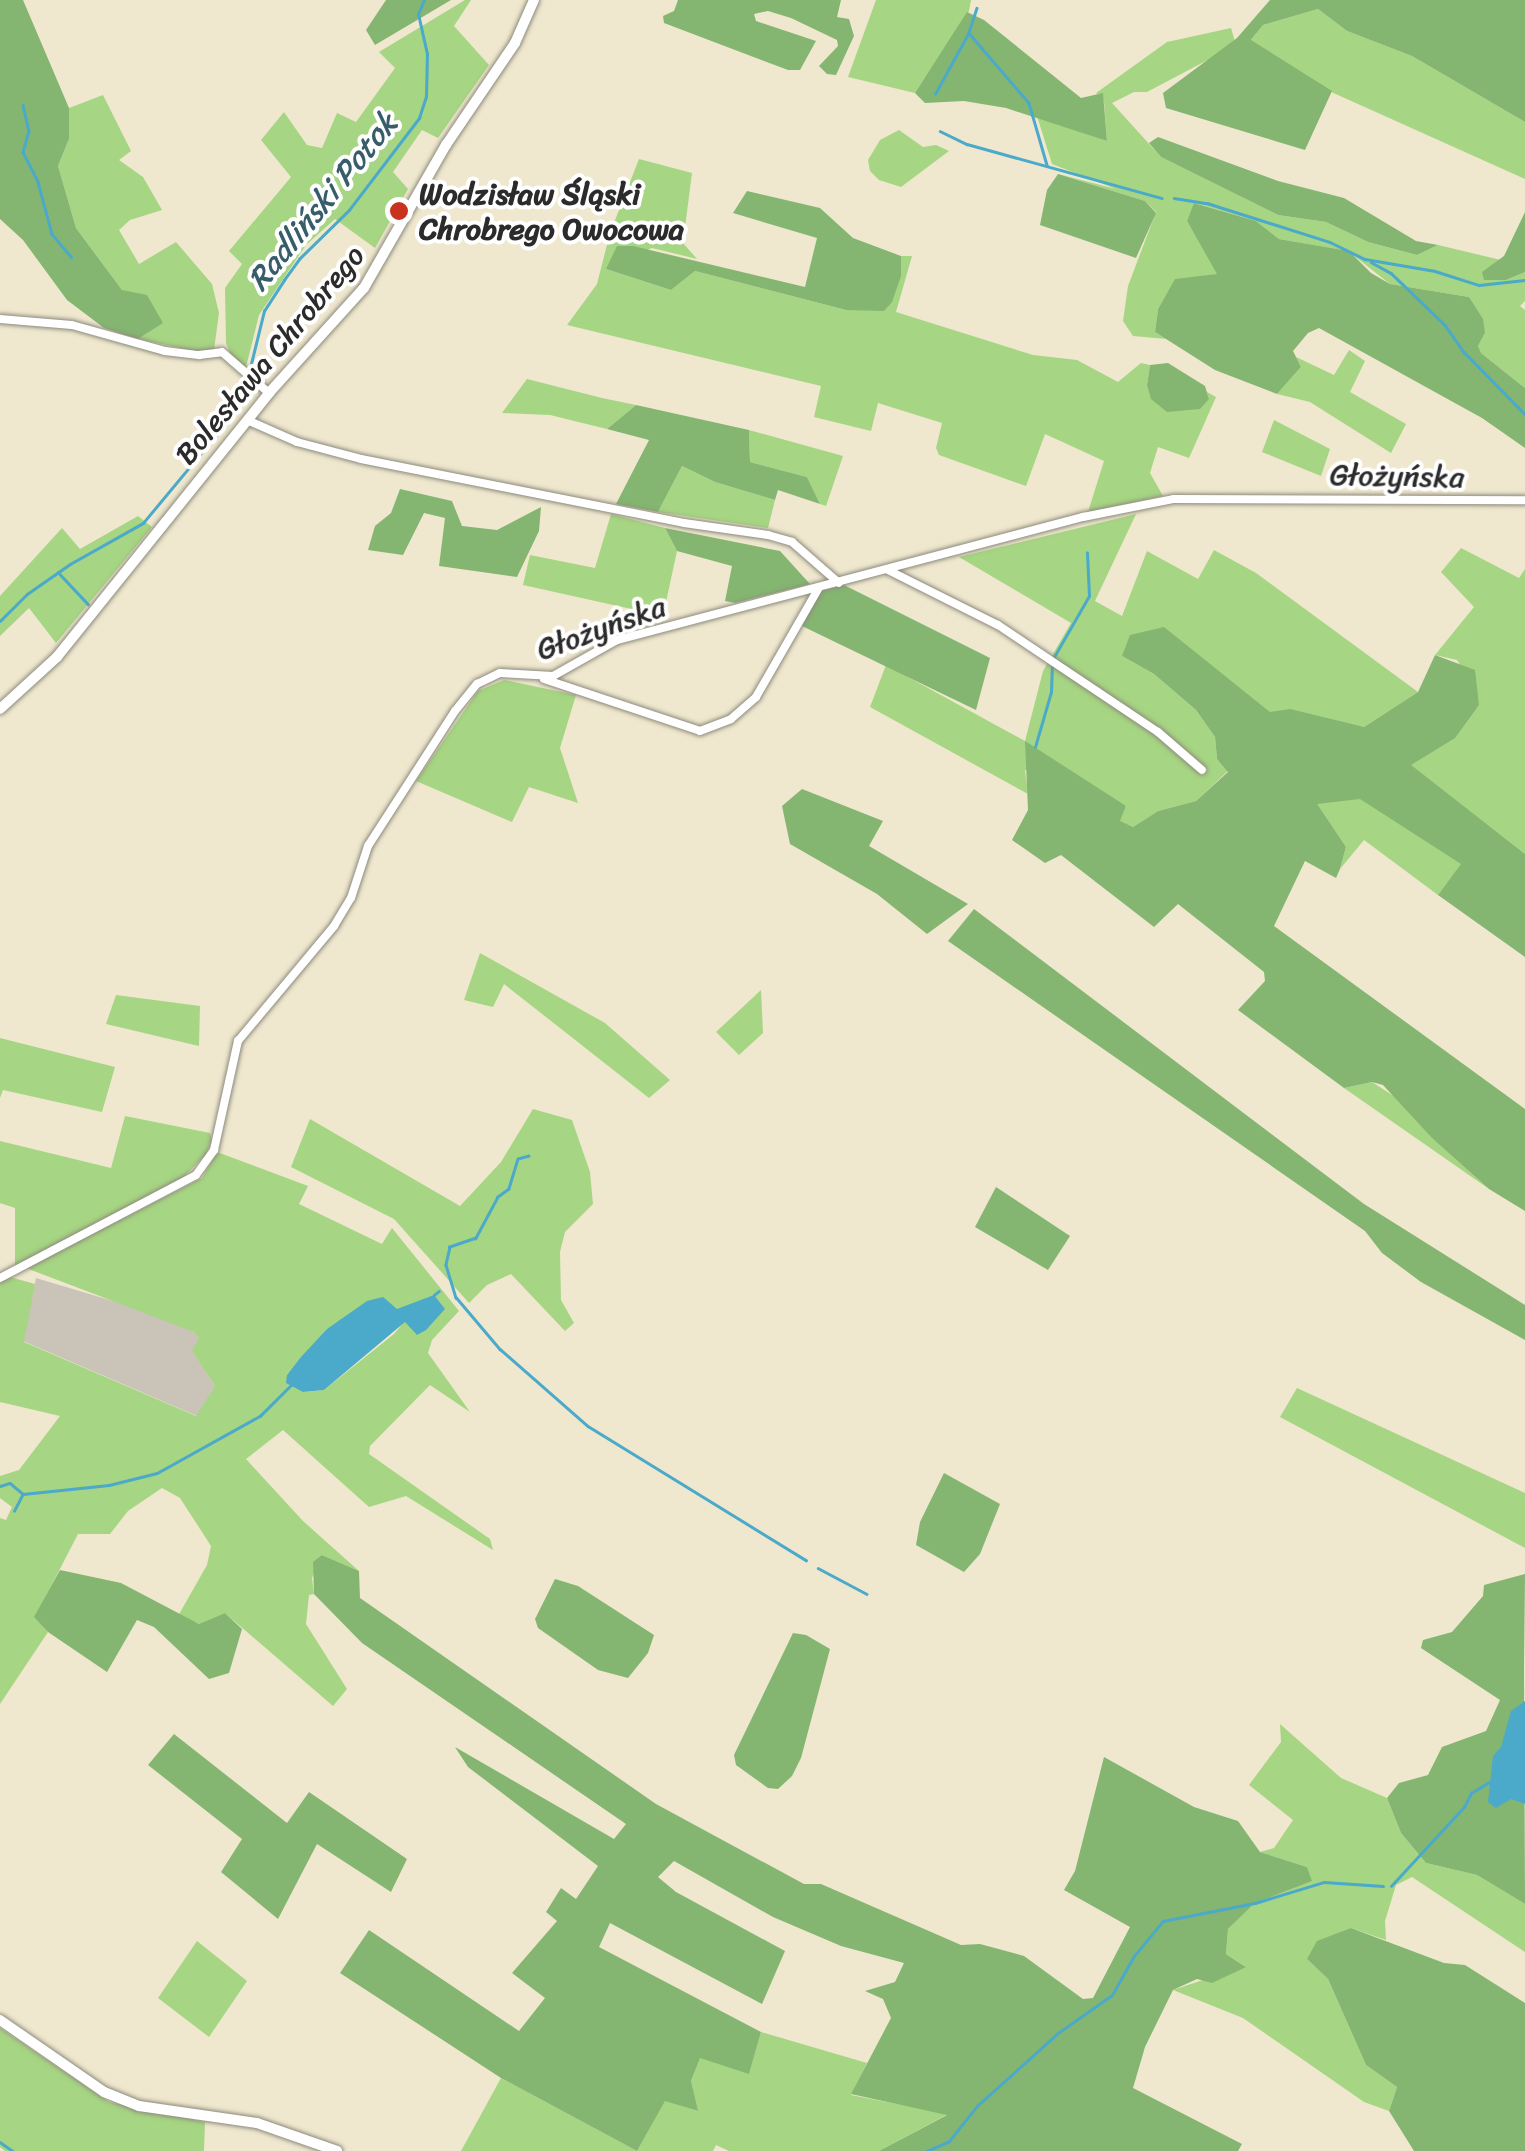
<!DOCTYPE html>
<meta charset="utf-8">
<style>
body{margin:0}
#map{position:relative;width:1525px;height:2151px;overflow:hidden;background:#efe8cf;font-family:Sriracha,sans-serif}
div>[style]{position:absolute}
.industrial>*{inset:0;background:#c9c3b8}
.green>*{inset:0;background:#a6d583}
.forest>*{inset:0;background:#84b671}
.water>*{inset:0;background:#4ba9c9}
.stream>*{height:2.5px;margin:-1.25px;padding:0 1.25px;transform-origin:1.25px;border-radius:1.25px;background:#4ba9c9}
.roads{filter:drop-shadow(0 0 2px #8d8a7d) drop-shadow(0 0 2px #8d8a7d)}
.minor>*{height:8px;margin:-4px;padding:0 4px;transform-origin:4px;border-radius:4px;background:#fff}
.tertiary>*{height:10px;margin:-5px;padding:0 5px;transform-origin:5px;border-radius:5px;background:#fff}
.dots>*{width:28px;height:28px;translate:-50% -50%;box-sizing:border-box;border:5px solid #fff;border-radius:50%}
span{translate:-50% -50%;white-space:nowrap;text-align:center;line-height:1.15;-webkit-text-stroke:8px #fff;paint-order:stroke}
.poi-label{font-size:30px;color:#2b2b2b;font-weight:700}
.left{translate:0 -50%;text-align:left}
.street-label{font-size:30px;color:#2b2b2b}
.water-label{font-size:32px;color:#385d6a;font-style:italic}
</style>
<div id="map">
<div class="industrial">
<i style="clip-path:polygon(36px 1278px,163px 1316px,194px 1332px,200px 1338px,193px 1352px,215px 1386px,197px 1416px,23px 1341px)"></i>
</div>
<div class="green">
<i style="clip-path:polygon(465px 0,471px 0,454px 26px,489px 65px,438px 138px,422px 130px,393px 172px,408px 189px,375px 248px,335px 219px,306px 245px,259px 315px,246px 367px,231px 355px,226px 343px,225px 288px,242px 264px,229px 251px,291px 177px,261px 140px,284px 112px,307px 145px,322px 148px,337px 113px,356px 122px,395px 68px,379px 52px)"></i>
<i style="clip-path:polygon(876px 0,971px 0,969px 11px,915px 93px,848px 77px)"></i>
<i style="clip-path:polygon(1318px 9px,1347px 31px,1412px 56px,1525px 122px,1525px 179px,1329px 91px,1249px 43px,1263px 25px)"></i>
<i style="clip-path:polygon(1231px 28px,1236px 45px,1147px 92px,1134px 92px,1112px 103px,1161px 157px,1278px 215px,1326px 222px,1368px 242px,1417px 255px,1438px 245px,1501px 260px,1496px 265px,1506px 280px,1525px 272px,1525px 301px,1520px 306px,1525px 310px,1525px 388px,1481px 353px,1478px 346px,1485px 333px,1469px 297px,1390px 284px,1348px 251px,1279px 239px,1256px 221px,1195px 203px,1187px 221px,1218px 274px,1175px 280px,1158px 309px,1155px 332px,1166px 339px,1133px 336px,1123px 321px,1128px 286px,1156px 212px,1145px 201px,1058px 174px,1116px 189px,1052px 164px,1037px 116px,1107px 141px,1104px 101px,1096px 93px,1167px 42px)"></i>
<i style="clip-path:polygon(103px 95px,131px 151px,119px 160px,143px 177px,162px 210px,130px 220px,119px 230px,139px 264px,176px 242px,212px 284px,219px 313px,214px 350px,195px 351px,138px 339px,162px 323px,122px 290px,76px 228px,58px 166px,69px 139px,69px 108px)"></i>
<i style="clip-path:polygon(899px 130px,923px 147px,936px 145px,949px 151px,901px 187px,879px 180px,870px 171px,868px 160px,880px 140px)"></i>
<i style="clip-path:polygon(639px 159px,692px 173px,683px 243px,697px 259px,652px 248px,606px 269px,671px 290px,695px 271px,846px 310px,901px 276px,901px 256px,912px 256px,896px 312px,1033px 355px,1077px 360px,1118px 382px,1141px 363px,1150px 365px,1147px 385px,1209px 399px,1207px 392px,1216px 397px,1189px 458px,1158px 447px,1150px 473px,1163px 496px,1088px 512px,1104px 461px,1045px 434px,1026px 486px,939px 455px,936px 448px,942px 423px,878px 403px,871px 431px,814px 417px,821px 386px,567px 325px,597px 284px,610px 233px)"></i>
<i style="clip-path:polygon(1349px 350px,1365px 361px,1350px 392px,1406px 424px,1391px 453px,1310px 402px,1277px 394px,1301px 367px,1296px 357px,1334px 375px)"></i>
<i style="clip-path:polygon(527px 379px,602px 398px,636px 405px,607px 429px,550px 415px,502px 413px)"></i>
<i style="clip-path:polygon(1274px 420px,1330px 449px,1321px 476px,1262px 452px)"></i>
<i style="clip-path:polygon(749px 430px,843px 456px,826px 506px,820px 504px,807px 477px,750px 462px)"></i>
<i style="clip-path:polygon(682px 466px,715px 482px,775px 500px,768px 528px,658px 512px)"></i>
<i style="clip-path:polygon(611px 514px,665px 528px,677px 551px,663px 616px,523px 585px,530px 555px,595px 568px)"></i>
<i style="clip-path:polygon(1136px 514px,1095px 601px,1122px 616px,1147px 551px,1198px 579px,1214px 550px,1256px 573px,1418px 692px,1364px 727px,1271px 713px,1164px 628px,1122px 656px,1154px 674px,1196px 710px,1215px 737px,1217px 759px,1228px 771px,1196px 801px,1158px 811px,1133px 827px,1119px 822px,1126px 806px,1025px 770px,1028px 794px,870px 707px,886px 665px,1025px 741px,1043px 671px,1071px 623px,959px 557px)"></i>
<i style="clip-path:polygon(138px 516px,152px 527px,56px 643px,29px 608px,0 636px,0 596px,62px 528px,80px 549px)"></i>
<i style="clip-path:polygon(1461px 548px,1519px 578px,1525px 569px,1525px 854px,1410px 765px,1479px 705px,1474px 687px,1457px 660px,1435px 655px,1474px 607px,1441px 572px)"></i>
<i style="clip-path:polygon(504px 680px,576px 695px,560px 748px,578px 803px,529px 787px,512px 822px,416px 781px,478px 691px)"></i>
<i style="clip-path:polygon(1334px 799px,1361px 799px,1462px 864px,1438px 895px,1364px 840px,1340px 869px,1346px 847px,1316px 804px)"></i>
<i style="clip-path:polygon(480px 953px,605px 1023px,670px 1080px,649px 1098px,504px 984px,493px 1007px,464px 1000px)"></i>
<i style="clip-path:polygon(761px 990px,763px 1033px,739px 1055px,716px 1032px)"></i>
<i style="clip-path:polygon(116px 995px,200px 1006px,199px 1046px,106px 1024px)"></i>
<i style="clip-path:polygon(0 1038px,115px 1067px,102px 1112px,3px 1090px,0 1098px)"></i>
<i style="clip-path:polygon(1372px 1082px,1403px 1102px,1434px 1140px,1489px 1189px,1344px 1088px)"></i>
<i style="clip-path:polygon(533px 1109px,572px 1120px,590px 1172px,593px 1204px,565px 1232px,560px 1252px,561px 1300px,574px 1323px,565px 1331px,511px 1274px,487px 1285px,469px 1303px,394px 1219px,291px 1167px,310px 1119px,460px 1206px,501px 1162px)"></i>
<i style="clip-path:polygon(125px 1116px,210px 1133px,212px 1140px,206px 1154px,183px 1178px,15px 1266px,15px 1208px,0 1203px,0 1141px,111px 1168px)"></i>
<i style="clip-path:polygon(evenodd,217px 1152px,308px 1186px,299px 1204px,382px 1244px,392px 1228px,459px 1311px,432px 1340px,428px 1353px,470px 1412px,430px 1385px,370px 1446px,369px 1454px,490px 1539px,493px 1550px,406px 1496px,369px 1507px,283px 1430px,246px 1459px,303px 1521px,359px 1571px,322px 1555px,312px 1578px,314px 1594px,309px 1595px,306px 1624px,347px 1689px,333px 1706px,225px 1613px,200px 1624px,178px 1616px,207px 1565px,211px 1546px,180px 1498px,162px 1488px,128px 1511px,110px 1534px,78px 1534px,35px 1617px,48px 1632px,0 1704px,0 1518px,6px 1520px,12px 1507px,0 1498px,0 1476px,19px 1470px,60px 1416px,0 1402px,0 1282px,10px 1277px,35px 1284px,24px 1342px,196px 1416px,215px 1386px,192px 1351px,199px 1338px,194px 1332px,26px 1268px,202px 1178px,217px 1152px,397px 1309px,405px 1321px,394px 1334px,324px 1390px,304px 1392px,287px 1383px,287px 1375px,327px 1329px,397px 1309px)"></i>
<i style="clip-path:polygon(1297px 1388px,1525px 1493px,1525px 1548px,1280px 1417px)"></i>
<i style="clip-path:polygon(1280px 1724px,1341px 1778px,1387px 1798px,1401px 1833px,1426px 1863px,1477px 1875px,1525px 1904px,1525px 1952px,1412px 1877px,1396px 1885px,1385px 1921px,1386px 1940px,1351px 1928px,1307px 1959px,1328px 1979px,1366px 2065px,1397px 2087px,1389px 2111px,1364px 2102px,1243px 2018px,1173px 1990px,1245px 1966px,1226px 1954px,1228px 1929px,1255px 1903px,1311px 1881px,1307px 1867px,1260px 1852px,1274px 1848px,1293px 1820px,1249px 1785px,1281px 1742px)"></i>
<i style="clip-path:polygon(197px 1941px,247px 1981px,209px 2037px,158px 1998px)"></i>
<i style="clip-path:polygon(0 2028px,109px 2102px,205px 2122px,204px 2151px,5px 2151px,0 2147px)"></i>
<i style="clip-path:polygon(761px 2032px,867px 2063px,851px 2095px,948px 2114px,879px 2151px,729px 2151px,716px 2145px,713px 2151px,461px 2151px,501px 2078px,637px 2151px,665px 2100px,697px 2111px,691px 2081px,700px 2057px,749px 2073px)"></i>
</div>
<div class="forest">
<i style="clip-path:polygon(0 0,23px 0,69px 108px,69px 139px,58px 166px,76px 228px,122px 290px,147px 295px,163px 323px,138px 339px,104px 328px,67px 300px,23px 240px,0 219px)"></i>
<i style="clip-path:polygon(386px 0,451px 0,375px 45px,366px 30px)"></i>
<i style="clip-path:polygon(678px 0,841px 0,837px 17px,849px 19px,854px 36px,836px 75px,827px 74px,819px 66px,838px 46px,837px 40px,791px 18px,768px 11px,754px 14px,756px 21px,816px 41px,800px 70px,788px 70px,664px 23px,663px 16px,674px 11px)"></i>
<i style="clip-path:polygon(1270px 0,1525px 0,1525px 122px,1412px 56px,1347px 31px,1318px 9px,1263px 25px,1251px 40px,1332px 91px,1305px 150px,1166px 108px,1163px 93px,1237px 38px)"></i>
<i style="clip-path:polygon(967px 12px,984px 20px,1081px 98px,1103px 93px,1107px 141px,1006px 108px,964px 101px,925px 103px,915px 93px)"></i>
<i style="clip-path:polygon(1158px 137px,1278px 181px,1344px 198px,1416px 241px,1438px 245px,1417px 255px,1368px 242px,1326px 222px,1278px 215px,1161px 157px,1149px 143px)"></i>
<i style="clip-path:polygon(1058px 174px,1145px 201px,1156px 213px,1136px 258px,1040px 225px,1047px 190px)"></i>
<i style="clip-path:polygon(747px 191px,820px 208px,853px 238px,901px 256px,901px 276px,892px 302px,884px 311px,846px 310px,695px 271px,671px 290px,606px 269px,617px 246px,633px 246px,805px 287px,817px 238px,733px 213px)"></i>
<i style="clip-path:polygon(1194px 203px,1256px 221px,1279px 239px,1349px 251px,1371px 273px,1390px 284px,1469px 297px,1483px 319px,1485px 333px,1478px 346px,1481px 353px,1525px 388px,1525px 448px,1482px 418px,1319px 328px,1308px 333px,1293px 351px,1301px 367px,1277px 394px,1215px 370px,1155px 332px,1158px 309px,1175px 279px,1217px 274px,1187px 221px)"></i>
<i style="clip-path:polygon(1525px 212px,1525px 272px,1506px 280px,1484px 280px,1482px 272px,1504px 256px)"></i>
<i style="clip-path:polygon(1168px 363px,1205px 386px,1209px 399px,1200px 409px,1167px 412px,1151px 399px,1147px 385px,1150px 365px)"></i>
<i style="clip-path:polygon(636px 405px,749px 430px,750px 462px,807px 477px,820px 504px,778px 490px,775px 500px,715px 482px,682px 466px,658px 512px,616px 504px,649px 440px,607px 429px)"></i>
<i style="clip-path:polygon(400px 489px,452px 501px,462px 526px,497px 530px,541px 507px,539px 531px,517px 577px,439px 566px,445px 518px,424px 513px,403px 555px,368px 550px,375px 526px,391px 513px)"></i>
<i style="clip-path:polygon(665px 528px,780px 551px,810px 584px,735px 603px,725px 601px,732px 566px,677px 551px)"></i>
<i style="clip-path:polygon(844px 585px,990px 658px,976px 710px,802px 626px,821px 591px)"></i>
<i style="clip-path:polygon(1164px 627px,1270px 712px,1290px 709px,1364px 727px,1418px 692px,1435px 655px,1475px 670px,1479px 705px,1455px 738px,1411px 765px,1525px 854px,1525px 957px,1438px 895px,1461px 864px,1360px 799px,1317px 804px,1346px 847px,1340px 869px,1336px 878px,1305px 861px,1274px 926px,1525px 1109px,1525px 1211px,1489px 1189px,1434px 1140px,1383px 1085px,1372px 1082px,1344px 1088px,1238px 1010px,1265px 981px,1264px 972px,1178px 904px,1154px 927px,1061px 855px,1045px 863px,1012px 840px,1028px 810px,1025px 741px,1126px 806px,1120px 821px,1133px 827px,1158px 811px,1196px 801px,1228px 772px,1217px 759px,1215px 737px,1196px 710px,1154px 674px,1122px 656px,1130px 635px)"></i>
<i style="clip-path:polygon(802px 789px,883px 821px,869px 846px,968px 904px,927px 934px,877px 894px,790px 844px,782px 806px)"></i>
<i style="clip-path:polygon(974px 909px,1364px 1204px,1525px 1305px,1525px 1340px,1421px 1282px,1382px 1253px,1365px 1231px,948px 941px)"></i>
<i style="clip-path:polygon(996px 1187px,1070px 1236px,1048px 1270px,975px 1227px)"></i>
<i style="clip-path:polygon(944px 1473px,1000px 1504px,980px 1554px,964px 1572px,916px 1545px,920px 1522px)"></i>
<i style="clip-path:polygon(322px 1555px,359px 1571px,360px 1598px,656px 1804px,804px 1884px,821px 1884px,961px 1945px,980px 1944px,1024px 1956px,1083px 1999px,1093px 1998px,1130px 1927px,1064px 1890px,1075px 1871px,1104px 1757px,1194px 1807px,1238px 1821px,1260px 1852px,1307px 1867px,1312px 1881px,1255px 1903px,1228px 1929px,1226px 1954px,1246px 1967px,1212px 1983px,1197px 1979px,1173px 1990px,1145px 2047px,1133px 2088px,1242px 2144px,1238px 2151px,879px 2151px,947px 2115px,851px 2094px,891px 2018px,883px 1999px,865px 1991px,895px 1982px,904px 1963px,841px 1946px,773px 1917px,674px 1861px,658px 1877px,676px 1892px,785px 1951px,762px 2004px,610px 1923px,599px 1947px,761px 2032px,749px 2074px,700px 2058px,691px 2081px,698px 2111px,665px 2101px,637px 2151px,501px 2078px,340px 1973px,369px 1930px,519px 2031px,545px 1998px,512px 1973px,557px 1921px,546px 1912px,561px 1888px,576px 1899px,598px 1866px,468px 1767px,455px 1747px,614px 1839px,626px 1824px,362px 1643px,314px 1594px,313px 1562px)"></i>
<i style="clip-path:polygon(60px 1570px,121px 1583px,199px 1624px,225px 1613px,242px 1629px,229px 1673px,209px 1679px,154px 1627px,137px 1620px,107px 1672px,48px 1632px,34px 1617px)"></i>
<i style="clip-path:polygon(1525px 1574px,1524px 1669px,1525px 1904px,1477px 1875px,1426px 1863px,1401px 1833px,1387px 1798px,1399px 1783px,1428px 1775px,1442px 1747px,1486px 1731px,1500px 1700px,1421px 1648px,1423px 1640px,1452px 1632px,1483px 1596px,1484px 1585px)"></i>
<i style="clip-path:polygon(555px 1579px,578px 1586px,654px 1635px,648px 1653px,628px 1678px,598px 1670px,538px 1628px,535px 1619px)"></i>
<i style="clip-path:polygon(793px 1633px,806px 1635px,830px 1649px,801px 1758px,792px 1776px,778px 1789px,768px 1788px,736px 1765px,734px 1755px)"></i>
<i style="clip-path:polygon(174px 1734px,287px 1823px,309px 1792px,407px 1859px,391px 1892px,317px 1844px,278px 1919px,221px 1872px,242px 1839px,148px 1765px)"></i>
<i style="clip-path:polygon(1351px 1928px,1444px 1963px,1465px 1965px,1525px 2003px,1525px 2151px,1414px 2151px,1389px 2111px,1397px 2087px,1366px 2065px,1328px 1979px,1307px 1959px,1317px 1941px)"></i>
</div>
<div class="water">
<i style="clip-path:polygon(434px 1295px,445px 1309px,426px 1330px,417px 1335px,405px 1322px,324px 1390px,303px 1392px,286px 1383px,287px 1375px,301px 1357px,327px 1329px,367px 1301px,383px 1297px,397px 1309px)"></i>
<i style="clip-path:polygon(1525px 1701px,1525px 1804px,1511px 1799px,1496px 1808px,1488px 1802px,1493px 1756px,1501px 1747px,1511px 1711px)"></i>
</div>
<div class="stream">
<i style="left:977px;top:8px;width:26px;rotate:108deg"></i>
<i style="left:969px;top:33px;width:92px;rotate:49.4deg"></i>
<i style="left:1029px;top:103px;width:65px;rotate:73.8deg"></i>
<i style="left:935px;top:94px;width:68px;rotate:-61.2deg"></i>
<i style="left:23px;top:105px;width:27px;rotate:77deg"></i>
<i style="left:29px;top:131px;width:22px;rotate:106deg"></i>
<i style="left:23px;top:152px;width:34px;rotate:63deg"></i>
<i style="left:38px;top:182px;width:54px;rotate:74.9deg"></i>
<i style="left:52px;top:234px;width:30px;rotate:50deg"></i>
<i style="left:940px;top:131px;width:30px;rotate:26deg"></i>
<i style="left:967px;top:144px;width:202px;rotate:15.5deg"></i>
<i style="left:1174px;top:198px;width:33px;rotate:9deg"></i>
<i style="left:1207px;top:203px;width:129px;rotate:17.6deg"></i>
<i style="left:1330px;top:242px;width:39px;rotate:26deg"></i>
<i style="left:1365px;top:259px;width:71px;rotate:9.7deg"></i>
<i style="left:1435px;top:271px;width:46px;rotate:17.7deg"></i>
<i style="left:1479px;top:285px;width:46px;rotate:-6.2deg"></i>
<i style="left:1371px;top:262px;width:23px;rotate:29deg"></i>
<i style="left:1391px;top:273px;width:75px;rotate:43.9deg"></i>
<i style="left:1445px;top:325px;width:33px;rotate:55deg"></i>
<i style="left:1464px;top:352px;width:87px;rotate:45.5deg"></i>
<i style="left:249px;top:372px;width:63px;rotate:-76.2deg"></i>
<i style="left:264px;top:311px;width:37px;rotate:-57deg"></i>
<i style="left:284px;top:280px;width:26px;rotate:-54deg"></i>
<i style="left:299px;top:259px;width:70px;rotate:-44.4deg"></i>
<i style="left:349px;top:210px;width:116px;rotate:-52.7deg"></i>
<i style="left:419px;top:118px;width:22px;rotate:-72deg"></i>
<i style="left:426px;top:97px;width:43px;rotate:-88.7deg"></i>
<i style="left:427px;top:54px;width:41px;rotate:-102.7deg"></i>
<i style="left:418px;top:14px;width:15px;rotate:-67deg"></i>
<i style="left:58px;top:572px;width:44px;rotate:46.8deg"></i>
<i style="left:0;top:621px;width:38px;rotate:-45deg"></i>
<i style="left:27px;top:594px;width:52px;rotate:-34.9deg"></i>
<i style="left:70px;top:564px;width:84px;rotate:-29.3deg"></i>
<i style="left:143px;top:523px;width:138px;rotate:-50.3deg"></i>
<i style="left:231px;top:417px;width:41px;rotate:-65.3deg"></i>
<i style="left:1054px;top:657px;width:70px;rotate:-60.2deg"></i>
<i style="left:1089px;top:596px;width:43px;rotate:-92.7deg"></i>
<i style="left:1035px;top:747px;width:57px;rotate:-73.8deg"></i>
<i style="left:1051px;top:692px;width:25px;rotate:-88deg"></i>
<i style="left:529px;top:1156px;width:11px;rotate:165deg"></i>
<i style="left:518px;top:1159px;width:31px;rotate:107deg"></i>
<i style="left:509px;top:1189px;width:14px;rotate:144deg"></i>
<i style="left:498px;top:1197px;width:47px;rotate:118.2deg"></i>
<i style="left:476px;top:1238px;width:28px;rotate:161deg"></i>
<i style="left:450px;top:1247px;width:18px;rotate:103deg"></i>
<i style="left:446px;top:1265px;width:34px;rotate:73deg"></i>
<i style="left:456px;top:1297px;width:68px;rotate:49.8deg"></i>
<i style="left:500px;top:1349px;width:117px;rotate:41.2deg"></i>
<i style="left:588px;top:1426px;width:256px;rotate:31.6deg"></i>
<i style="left:434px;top:1295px;width:6px;rotate:-39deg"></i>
<i style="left:0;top:1486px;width:10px;rotate:-17deg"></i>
<i style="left:10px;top:1483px;width:17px;rotate:40deg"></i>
<i style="left:23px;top:1494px;width:86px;rotate:-6deg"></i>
<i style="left:109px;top:1485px;width:49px;rotate:-14deg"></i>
<i style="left:157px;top:1473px;width:118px;rotate:-29deg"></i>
<i style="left:260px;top:1416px;width:44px;rotate:-45deg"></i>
<i style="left:14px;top:1511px;width:18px;rotate:-63deg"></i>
<i style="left:818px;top:1568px;width:55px;rotate:28deg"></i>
<i style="left:1391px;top:1886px;width:108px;rotate:-47.3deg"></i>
<i style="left:1464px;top:1807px;width:16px;rotate:-63deg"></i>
<i style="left:1471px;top:1793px;width:21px;rotate:-31deg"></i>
<i style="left:0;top:2142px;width:16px;rotate:35deg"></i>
<i style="left:927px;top:2151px;width:24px;rotate:-24deg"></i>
<i style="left:949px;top:2141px;width:45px;rotate:-51.3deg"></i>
<i style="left:977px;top:2106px;width:109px;rotate:-42deg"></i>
<i style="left:1058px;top:2033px;width:66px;rotate:-35.1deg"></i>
<i style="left:1112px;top:1995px;width:45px;rotate:-60.6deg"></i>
<i style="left:1134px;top:1956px;width:45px;rotate:-50.4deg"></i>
<i style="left:1163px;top:1921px;width:94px;rotate:-11.1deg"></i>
<i style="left:1255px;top:1903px;width:72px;rotate:-16.9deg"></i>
<i style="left:1324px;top:1882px;width:59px;rotate:3.9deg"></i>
</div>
<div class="roads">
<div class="minor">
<i style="left:0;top:319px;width:72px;rotate:4.8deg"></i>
<i style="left:72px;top:325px;width:97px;rotate:15.6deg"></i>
<i style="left:165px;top:351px;width:34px;rotate:7deg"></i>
<i style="left:199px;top:355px;width:23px;rotate:-7deg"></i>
<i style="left:222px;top:352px;width:62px;rotate:41.1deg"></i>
<i style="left:247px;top:420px;width:55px;rotate:23.7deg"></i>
<i style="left:297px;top:442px;width:66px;rotate:14.9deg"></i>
<i style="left:361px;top:459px;width:329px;rotate:11.2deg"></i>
<i style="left:684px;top:523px;width:85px;rotate:8.1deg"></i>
<i style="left:768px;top:535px;width:25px;rotate:16deg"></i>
<i style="left:792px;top:542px;width:62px;rotate:41.1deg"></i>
<i style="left:888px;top:570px;width:123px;rotate:26.6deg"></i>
<i style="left:998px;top:625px;width:192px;rotate:33.8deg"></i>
<i style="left:1158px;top:732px;width:58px;rotate:40.8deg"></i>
<i style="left:544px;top:679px;width:164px;rotate:18.4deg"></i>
<i style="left:700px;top:731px;width:33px;rotate:-21deg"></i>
<i style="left:731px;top:719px;width:33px;rotate:-41deg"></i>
<i style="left:756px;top:697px;width:125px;rotate:-60.1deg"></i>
<i style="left:0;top:1278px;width:221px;rotate:-27.7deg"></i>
<i style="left:196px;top:1175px;width:31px;rotate:-54deg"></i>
<i style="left:214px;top:1150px;width:112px;rotate:-77.6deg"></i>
<i style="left:238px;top:1041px;width:150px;rotate:-50.1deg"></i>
<i style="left:334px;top:926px;width:33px;rotate:-59deg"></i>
<i style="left:351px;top:898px;width:55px;rotate:-71.9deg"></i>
<i style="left:368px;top:846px;width:161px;rotate:-57.2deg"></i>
<i style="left:455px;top:711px;width:35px;rotate:-51deg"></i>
<i style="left:477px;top:684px;width:25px;rotate:-26deg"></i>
<i style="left:500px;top:673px;width:53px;rotate:3.2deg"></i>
<i style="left:553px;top:676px;width:73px;rotate:-29.4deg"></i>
<i style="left:617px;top:640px;width:482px;rotate:-14.8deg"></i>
<i style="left:1083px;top:517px;width:93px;rotate:-11.2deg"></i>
<i style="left:1174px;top:499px;width:351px;rotate:0.2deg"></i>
</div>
<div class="tertiary">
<i style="left:0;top:709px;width:77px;rotate:-42.4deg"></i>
<i style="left:57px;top:657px;width:339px;rotate:-51.2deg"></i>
<i style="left:269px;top:393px;width:142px;rotate:-47.9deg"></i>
<i style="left:364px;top:288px;width:165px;rotate:-60.2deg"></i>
<i style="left:446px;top:145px;width:123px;rotate:-55.9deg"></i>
<i style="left:515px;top:43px;width:47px;rotate:-66.2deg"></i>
<i style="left:0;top:2020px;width:126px;rotate:34.7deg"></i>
<i style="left:104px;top:2092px;width:38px;rotate:22deg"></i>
<i style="left:139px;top:2106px;width:119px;rotate:8.2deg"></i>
<i style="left:257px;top:2123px;width:85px;rotate:19.3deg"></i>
</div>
</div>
<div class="dots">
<i style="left:399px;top:211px;background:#c8321e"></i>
</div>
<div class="poi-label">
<span class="left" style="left:419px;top:211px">Wodzisław Śląski<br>Chrobrego Owocowa</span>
</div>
<div class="street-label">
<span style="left:270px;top:355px;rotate:-50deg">Bolesława Chrobrego</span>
<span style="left:1397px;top:476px;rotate:1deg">Głożyńska</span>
<span style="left:601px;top:628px;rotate:-20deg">Głożyńska</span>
</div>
<div class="water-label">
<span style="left:323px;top:202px;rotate:-51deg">Radliński Potok</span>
</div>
</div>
